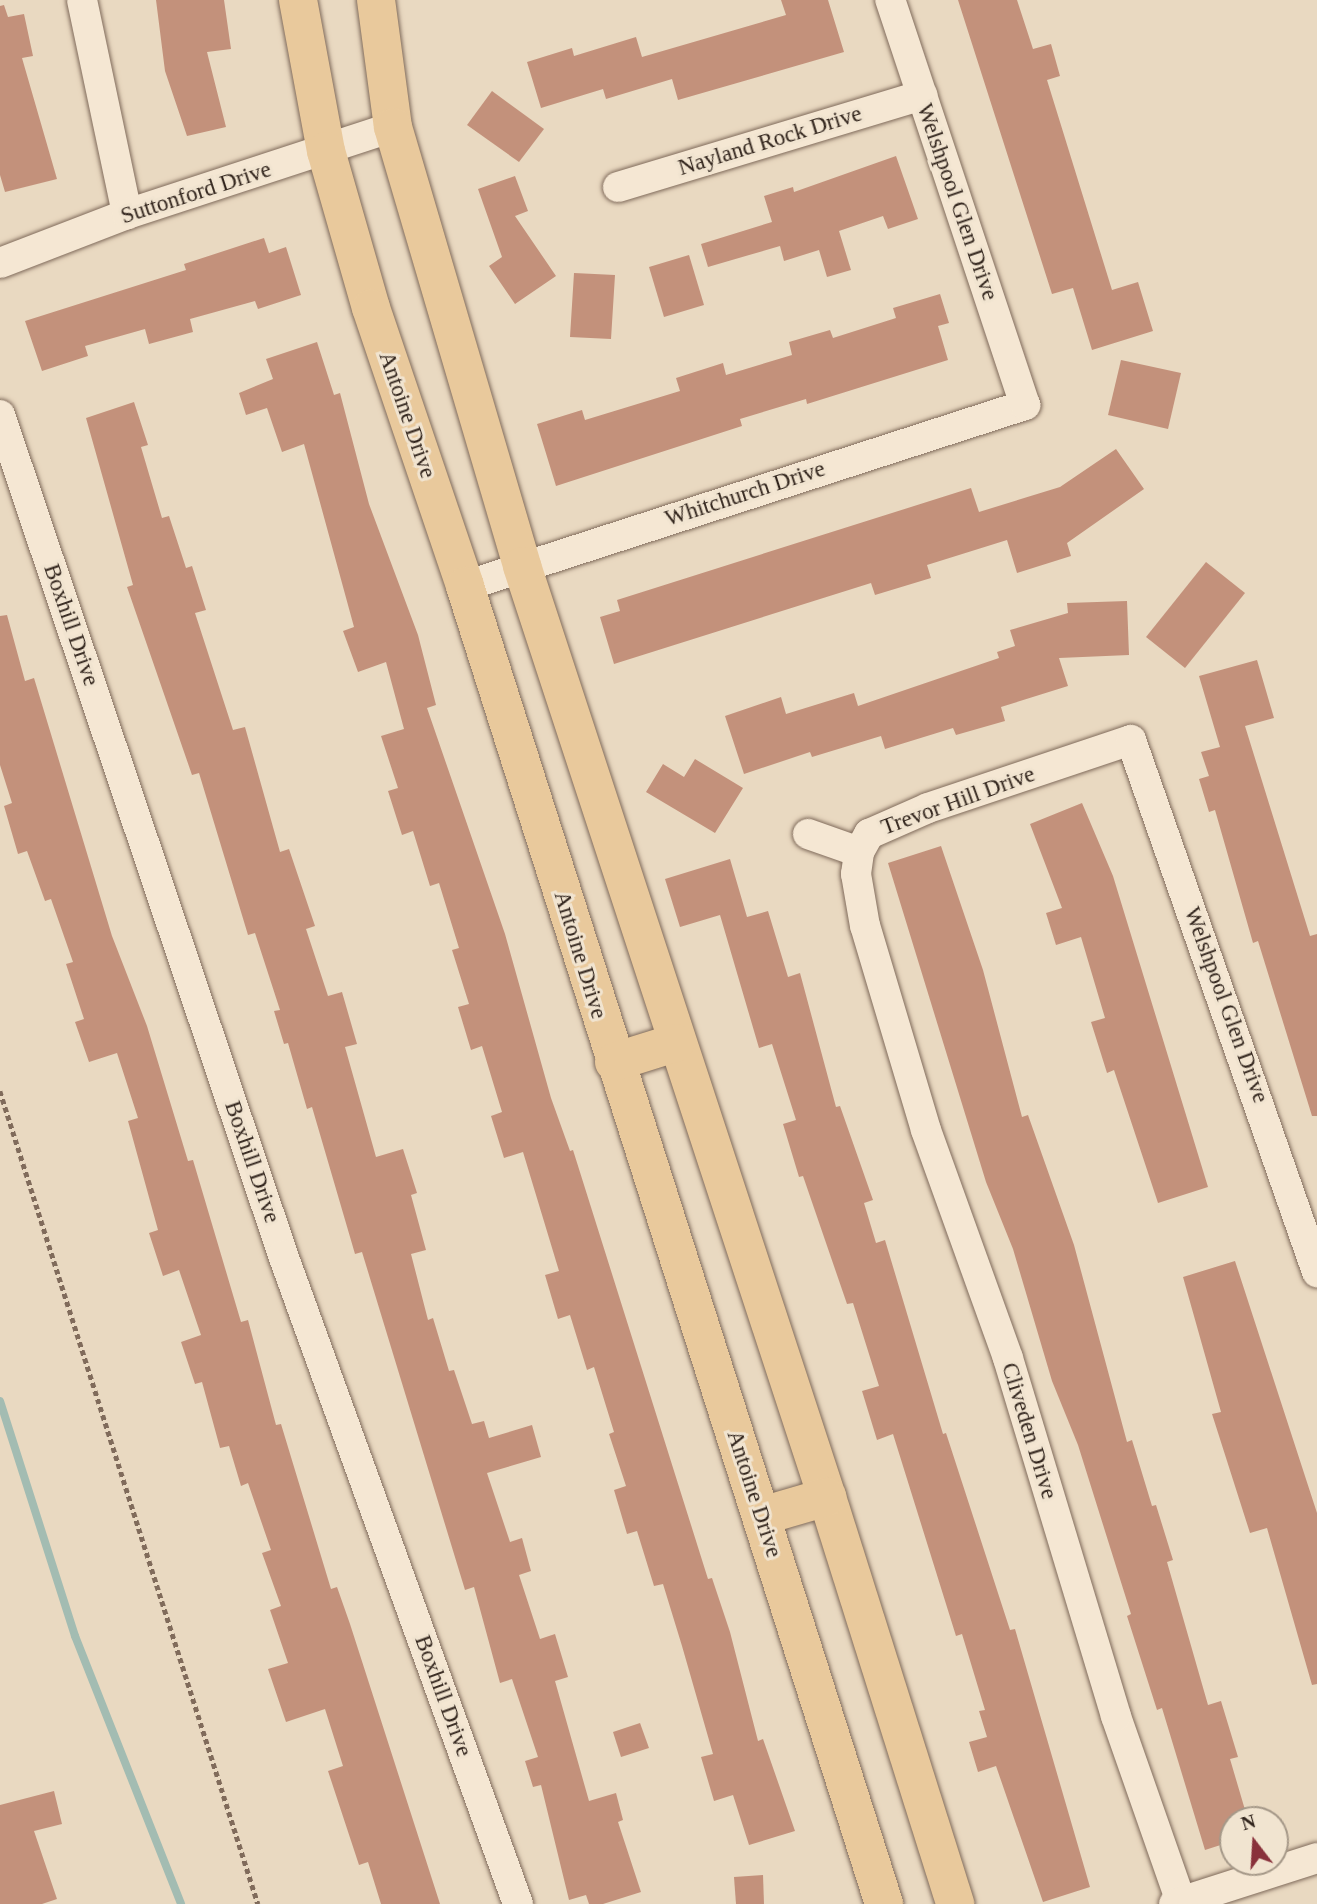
<!DOCTYPE html>
<style>
body{margin:0}
#map{position:relative;width:1317px;height:1904px;overflow:hidden;background:#e9d9c1;font-family:Georgia,serif}
div>[style]{position:absolute}
.stream>*{height:8px;margin:-4px;padding:0 4px;transform-origin:4px;border-radius:4px;background:#a3bcb2}
.building>*{inset:0;background:#c3917b}
.path>*{height:4.5px;margin-top:-2.25px;transform-origin:0;background:repeating-linear-gradient(90deg,#806b5b 0 5px,transparent 0 8.5px)}
.roads{filter:drop-shadow(0 0 2px #806b5b) drop-shadow(0 0 2px #806b5b)}
.minor>*{height:30px;margin:-15px;padding:0 15px;transform-origin:15px;border-radius:15px;background:#f5e7d3}
.major>*{height:38px;margin:-19px;padding:0 19px;transform-origin:19px;border-radius:19px;background:#e9c99c}
span{translate:-50% -50%;white-space:nowrap;text-align:center;line-height:1.15;-webkit-text-stroke:6px #f1e4d0;paint-order:stroke}
.street-label{font-size:23px;color:#32251d}
.north{position:absolute;left:1219px;top:1806px;width:70px;height:70px;box-sizing:border-box;background:#f1e4d0;border:2px solid #a59888;border-radius:50%;rotate:343deg;font-size:19px;font-weight:700;line-height:28px;text-align:center;color:#32251d}
.north::after{content:'';display:block;margin:auto;width:24px;height:32px;background:#89313b;clip-path:polygon(50% 0,100% 100%,50% 72%,0 100%)}
</style>
<div id="map">
<div class="stream">
<i style="left:0;top:1401px;width:247px;rotate:72.3deg"></i>
<i style="left:75px;top:1636px;width:288px;rotate:68.4deg"></i>
</div>
<div class="building">
<i style="clip-path:polygon(156px 0,224px 0,231px 49px,207px 52px,226px 127px,187px 136px,165px 71px)"></i>
<i style="clip-path:polygon(781px 0,828px 0,844px 52px,678px 100px,672px 79px,606px 99px,603px 89px,541px 108px,527px 62px,572px 48px,574px 56px,636px 37px,642px 57px,786px 15px)"></i>
<i style="clip-path:polygon(958px 0,1017px 0,1033px 49px,1051px 44px,1060px 76px,1047px 80px,1112px 290px,1138px 282px,1153px 331px,1092px 350px,1073px 288px,1052px 294px)"></i>
<i style="clip-path:polygon(4px 5px,8px 17px,24px 14px,33px 56px,22px 58px,57px 179px,5px 192px,0 175px,0 6px)"></i>
<i style="clip-path:polygon(492px 91px,544px 129px,519px 162px,467px 125px)"></i>
<i style="clip-path:polygon(896px 156px,918px 219px,888px 229px,883px 216px,839px 231px,851px 270px,827px 277px,819px 250px,784px 261px,780px 246px,708px 267px,701px 244px,772px 222px,764px 196px,793px 187px,794px 192px)"></i>
<i style="clip-path:polygon(515px 176px,528px 211px,515px 216px,556px 276px,515px 304px,489px 266px,502px 257px,478px 189px)"></i>
<i style="clip-path:polygon(264px 238px,269px 253px,286px 247px,301px 295px,258px 309px,255px 301px,190px 319px,193px 332px,149px 344px,145px 329px,85px 346px,88px 356px,42px 371px,25px 321px,186px 270px,184px 264px)"></i>
<i style="clip-path:polygon(689px 255px,704px 305px,664px 317px,649px 267px)"></i>
<i style="clip-path:polygon(574px 273px,615px 275px,611px 339px,570px 337px)"></i>
<i style="clip-path:polygon(940px 294px,949px 323px,938px 326px,948px 360px,807px 404px,806px 399px,740px 419px,742px 426px,556px 486px,537px 424px,582px 410px,585px 420px,680px 391px,676px 378px,723px 363px,726px 375px,792px 355px,789px 342px,830px 330px,833px 338px,896px 318px,893px 308px)"></i>
<i style="clip-path:polygon(317px 342px,334px 395px,340px 393px,369px 504px,418px 635px,436px 705px,427px 708px,505px 934px,551px 1098px,570px 1151px,573px 1150px,708px 1579px,712px 1578px,730px 1632px,758px 1741px,763px 1739px,795px 1831px,749px 1845px,733px 1795px,714px 1801px,701px 1757px,713px 1754px,682px 1646px,663px 1584px,654px 1586px,637px 1531px,627px 1534px,614px 1490px,626px 1486px,609px 1434px,614px 1432px,594px 1367px,587px 1370px,570px 1315px,558px 1319px,545px 1275px,559px 1271px,523px 1152px,504px 1158px,491px 1116px,502px 1112px,482px 1046px,471px 1050px,458px 1007px,469px 1004px,452px 950px,459px 948px,439px 883px,430px 886px,413px 831px,402px 835px,388px 791px,398px 788px,381px 736px,404px 729px,386px 662px,358px 672px,343px 631px,354px 627px,304px 444px,282px 452px,267px 408px,246px 415px,239px 393px,273px 379px,266px 359px)"></i>
<i style="clip-path:polygon(1121px 360px,1181px 373px,1168px 429px,1108px 415px)"></i>
<i style="clip-path:polygon(134px 402px,148px 445px,141px 447px,162px 518px,169px 516px,186px 568px,192px 566px,206px 610px,195px 613px,233px 730px,245px 727px,280px 852px,289px 849px,315px 926px,306px 929px,328px 996px,342px 992px,357px 1044px,345px 1047px,376px 1157px,403px 1149px,417px 1193px,411px 1195px,426px 1250px,411px 1254px,428px 1320px,433px 1318px,449px 1371px,454px 1370px,472px 1424px,484px 1421px,489px 1438px,532px 1425px,541px 1457px,487px 1473px,510px 1542px,522px 1538px,531px 1571px,519px 1575px,540px 1639px,555px 1634px,568px 1677px,555px 1681px,589px 1801px,616px 1793px,623px 1820px,618px 1822px,641px 1892px,603px 1904px,589px 1904px,586px 1895px,569px 1900px,541px 1785px,533px 1787px,525px 1761px,538px 1757px,512px 1679px,500px 1683px,474px 1587px,465px 1590px,362px 1252px,355px 1254px,312px 1107px,307px 1109px,288px 1043px,284px 1044px,274px 1011px,280px 1010px,255px 933px,248px 935px,199px 773px,192px 775px,127px 587px,133px 585px,86px 418px)"></i>
<i style="clip-path:polygon(1116px 449px,1144px 489px,1067px 543px,1071px 556px,1017px 573px,1007px 540px,927px 565px,931px 578px,875px 595px,871px 583px,614px 664px,600px 617px,620px 611px,617px 600px,971px 488px,979px 512px,1060px 487px)"></i>
<i style="clip-path:polygon(1206px 562px,1245px 593px,1185px 668px,1146px 637px)"></i>
<i style="clip-path:polygon(1127px 601px,1129px 655px,1059px 658px,1068px 686px,1001px 707px,1005px 721px,956px 735px,953px 728px,885px 749px,881px 736px,812px 757px,810px 752px,744px 774px,725px 716px,781px 697px,786px 714px,854px 693px,858px 706px,999px 658px,997px 652px,1015px 646px,1010px 630px,1068px 613px,1067px 603px)"></i>
<i style="clip-path:polygon(7px 615px,25px 681px,34px 678px,112px 936px,147px 1026px,188px 1161px,193px 1160px,241px 1322px,248px 1320px,276px 1425px,281px 1424px,331px 1589px,337px 1587px,350px 1624px,440px 1904px,381px 1904px,368px 1862px,359px 1865px,328px 1771px,343px 1766px,325px 1709px,286px 1722px,268px 1669px,288px 1663px,270px 1610px,281px 1606px,262px 1553px,271px 1550px,248px 1483px,241px 1486px,229px 1446px,220px 1448px,202px 1382px,195px 1384px,181px 1342px,201px 1335px,179px 1270px,163px 1276px,149px 1233px,158px 1230px,128px 1121px,138px 1118px,117px 1053px,89px 1062px,75px 1022px,84px 1019px,66px 964px,73px 962px,51px 899px,45px 901px,27px 851px,18px 854px,4px 806px,12px 803px,0 765px,0 616px)"></i>
<i style="clip-path:polygon(1257px 660px,1274px 718px,1245px 726px,1310px 936px,1317px 934px,1317px 1116px,1312px 1116px,1258px 941px,1253px 943px,1215px 810px,1209px 812px,1199px 779px,1209px 776px,1201px 752px,1220px 747px,1199px 676px)"></i>
<i style="clip-path:polygon(695px 759px,743px 788px,715px 833px,646px 792px,663px 764px,684px 777px)"></i>
<i style="clip-path:polygon(1082px 803px,1113px 876px,1208px 1187px,1158px 1203px,1114px 1070px,1107px 1073px,1091px 1022px,1105px 1018px,1081px 937px,1056px 945px,1046px 913px,1062px 908px,1030px 824px)"></i>
<i style="clip-path:polygon(941px 846px,983px 970px,1022px 1117px,1028px 1115px,1074px 1245px,1127px 1442px,1132px 1440px,1152px 1506px,1156px 1505px,1173px 1560px,1167px 1562px,1208px 1705px,1221px 1701px,1238px 1757px,1230px 1759px,1248px 1820px,1233px 1820px,1233px 1841px,1205px 1850px,1162px 1708px,1157px 1710px,1127px 1616px,1131px 1614px,1078px 1445px,1052px 1381px,1013px 1249px,986px 1182px,888px 863px)"></i>
<i style="clip-path:polygon(730px 859px,747px 917px,768px 911px,788px 977px,800px 973px,836px 1107px,840px 1106px,873px 1200px,864px 1203px,876px 1243px,885px 1240px,943px 1434px,946px 1433px,1010px 1630px,1015px 1629px,1090px 1887px,1043px 1902px,996px 1766px,978px 1772px,969px 1742px,987px 1737px,979px 1711px,985px 1710px,962px 1634px,956px 1636px,893px 1434px,877px 1440px,862px 1391px,879px 1386px,853px 1303px,847px 1304px,803px 1176px,799px 1177px,783px 1124px,796px 1120px,772px 1044px,759px 1048px,720px 915px,680px 927px,665px 879px)"></i>
<i style="clip-path:polygon(1235px 1261px,1317px 1513px,1317px 1684px,1312px 1685px,1267px 1528px,1250px 1533px,1212px 1414px,1221px 1412px,1183px 1277px)"></i>
<i style="clip-path:polygon(640px 1723px,649px 1748px,621px 1757px,613px 1732px)"></i>
<i style="clip-path:polygon(54px 1791px,62px 1824px,34px 1831px,57px 1899px,42px 1904px,0 1904px,0 1805px)"></i>
<i style="clip-path:polygon(763px 1875px,764px 1904px,736px 1904px,734px 1877px)"></i>
</div>
<div class="path">
<i style="left:0;top:1091px;width:853px;rotate:72.39deg"></i>
</div>
<div class="roads">
<div class="minor">
<i style="left:82px;top:0;width:219px;rotate:78.1deg"></i>
<i style="left:618px;top:187px;width:318px;rotate:-16.8deg"></i>
<i style="left:0;top:263px;width:136px;rotate:-21.1deg"></i>
<i style="left:127px;top:214px;width:280px;rotate:-18.1deg"></i>
<i style="left:0;top:415px;width:886px;rotate:71.38deg"></i>
<i style="left:283px;top:1255px;width:690px;rotate:70.09deg"></i>
<i style="left:465px;top:586px;width:589px;rotate:-17.91deg"></i>
<i style="left:1025px;top:405px;width:427px;rotate:-108.4deg"></i>
<i style="left:808px;top:834px;width:54px;rotate:19.4deg"></i>
<i style="left:1181px;top:1902px;width:197px;rotate:-109.3deg"></i>
<i style="left:1116px;top:1716px;width:374px;rotate:-106.8deg"></i>
<i style="left:1008px;top:1358px;width:242px;rotate:-109.8deg"></i>
<i style="left:926px;top:1130px;width:213px;rotate:-106.6deg"></i>
<i style="left:865px;top:926px;width:53px;rotate:-99.8deg"></i>
<i style="left:856px;top:874px;width:22px;rotate:-82deg"></i>
<i style="left:859px;top:852px;width:21px;rotate:-61deg"></i>
<i style="left:869px;top:834px;width:64px;rotate:-23.8deg"></i>
<i style="left:928px;top:808px;width:214px;rotate:-18.5deg"></i>
<i style="left:1131px;top:740px;width:564px;rotate:70.73deg"></i>
<i style="left:1174px;top:1904px;width:150px;rotate:-17.8deg"></i>
</div>
<div class="major">
<i style="left:298px;top:0;width:154px;rotate:79.5deg"></i>
<i style="left:326px;top:151px;width:163px;rotate:74deg"></i>
<i style="left:371px;top:308px;width:293px;rotate:71.3deg"></i>
<i style="left:465px;top:586px;width:1383px;rotate:72.36deg"></i>
<i style="left:376px;top:0;width:128px;rotate:82.4deg"></i>
<i style="left:393px;top:127px;width:458px;rotate:73.6deg"></i>
<i style="left:522px;top:566px;width:980px;rotate:71.86deg"></i>
<i style="left:827px;top:1497px;width:427px;rotate:72.5deg"></i>
<i style="left:614px;top:1062px;width:64px;rotate:-17.3deg"></i>
<i style="left:762px;top:1516px;width:68px;rotate:-16.3deg"></i>
</div>
</div>
<div class="street-label">
<span style="left:770px;top:141px;rotate:-17deg">Nayland Rock Drive</span>
<span style="left:196px;top:193px;rotate:-18deg">Suttonford Drive</span>
<span style="left:957px;top:202px;rotate:71deg">Welshpool Glen Drive</span>
<span style="left:407px;top:415px;rotate:71deg">Antoine Drive</span>
<span style="left:745px;top:494px;rotate:-18deg">Whitchurch Drive</span>
<span style="left:71px;top:625px;rotate:71deg">Boxhill Drive</span>
<span style="left:958px;top:801px;rotate:-20deg">Trevor Hill Drive</span>
<span style="left:580px;top:955px;rotate:73deg">Antoine Drive</span>
<span style="left:1226px;top:1005px;rotate:70deg">Welshpool Glen Drive</span>
<span style="left:252px;top:1162px;rotate:71deg">Boxhill Drive</span>
<span style="left:1029px;top:1431px;rotate:73deg">Cliveden Drive</span>
<span style="left:754px;top:1494px;rotate:72deg">Antoine Drive</span>
<span style="left:443px;top:1696px;rotate:70deg">Boxhill Drive</span>
</div>
<div class="north">N</div>
</div>
